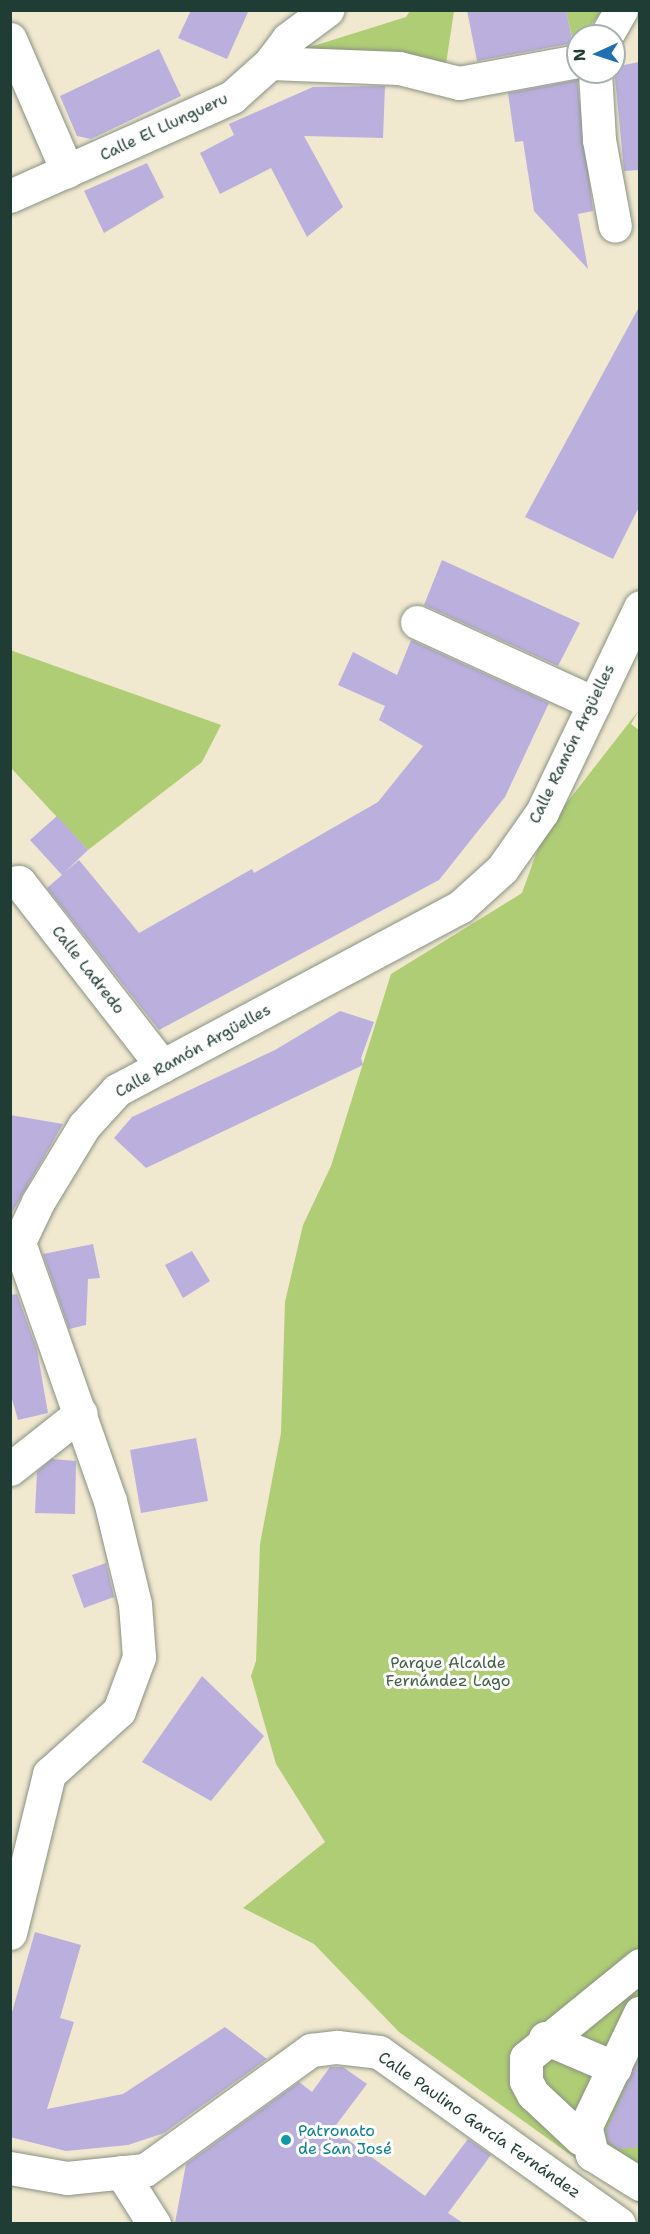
<!DOCTYPE html>
<meta charset="utf-8">
<style>
body{margin:0}
#map{position:relative;width:650px;height:2234px;overflow:hidden;background:#f0e8cf;font-family:"Shantell Sans",sans-serif}
div>[style]{position:absolute}
.green>*{inset:0;background:#afcd74}
.building>*{inset:0;background:#bbb0dd}
.roads{filter:drop-shadow(0 0 2px #889282) drop-shadow(0 0 2px #889282)}
.minor>*{height:33px;margin:-16.5px;padding:0 16.5px;transform-origin:16.5px;border-radius:16.5px;background:#fff}
.dots>*{width:16px;height:16px;translate:-50% -50%;box-sizing:border-box;border:3px solid #fff;border-radius:50%}
span{translate:-50% -50%;white-space:nowrap;text-align:center;line-height:1.15;-webkit-text-stroke:6px #fff;paint-order:stroke}
.street-label{font-size:16px;color:#1f3d34}
.park-label{font-size:16px;color:#436144}
.culture-label{font-size:16px;color:#0d838f}
.left{translate:0 -50%;text-align:left}
.frame{position:absolute;inset:0;border:12px solid #1f3d34;pointer-events:none}
.north{position:absolute;left:566px;top:24px;width:60px;height:60px;box-sizing:border-box;background:#fff;border:2px solid #a5b1ae;border-radius:50%;rotate:267deg;font-size:16px;font-weight:700;line-height:24px;text-align:center;color:#1f3d34}
.north::after{content:'';display:block;margin:auto;width:21px;height:27px;background:#1f6fb2;clip-path:polygon(50% 0,100% 100%,50% 72%,0 100%)}
</style>
<div id="map">
<div class="green">
<i style="clip-path:polygon(410px 11px,454px 11px,446px 64px,401px 54px,307px 48px,406px 17px)"></i>
<i style="clip-path:polygon(566px 11px,602px 11px,574px 46px)"></i>
<i style="clip-path:polygon(10px 650px,221px 725px,202px 762px,88px 850px,11px 768px)"></i>
<i style="clip-path:polygon(639px 710px,631px 724px,640px 731px,639px 2204px,399px 2032px,314px 1944px,243px 1908px,325px 1842px,276px 1764px,251px 1676px,256px 1661px,260px 1544px,281px 1433px,285px 1302px,303px 1225px,331px 1166px,391px 974px,522px 893px,544px 832px)"></i>
</div>
<div class="building">
<i style="clip-path:polygon(191px 10px,249px 10px,227px 59px,178px 38px)"></i>
<i style="clip-path:polygon(467px 10px,566px 10px,573px 43px,477px 61px)"></i>
<i style="clip-path:polygon(159px 49px,181px 96px,91px 139px,77px 136px,60px 96px)"></i>
<i style="clip-path:polygon(639px 62px,639px 170px,624px 171px,614px 67px)"></i>
<i style="clip-path:polygon(577px 80px,593px 211px,578px 214px,588px 269px,534px 211px,523px 141px,515px 142px,508px 93px)"></i>
<i style="clip-path:polygon(385px 86px,383px 138px,304px 136px,343px 207px,307px 237px,271px 168px,220px 194px,200px 153px,234px 135px,229px 124px,313px 87px)"></i>
<i style="clip-path:polygon(147px 163px,164px 197px,104px 233px,84px 191px)"></i>
<i style="clip-path:polygon(639px 307px,639px 507px,613px 559px,525px 517px)"></i>
<i style="clip-path:polygon(442px 560px,580px 623px,558px 666px,424px 605px)"></i>
<i style="clip-path:polygon(411px 640px,549px 703px,505px 797px,439px 880px,159px 1030px,47px 888px,62px 875px,30px 840px,57px 816px,88px 850px,65px 872px,79px 860px,139px 933px,252px 869px,254px 873px,378px 802px,423px 746px,379px 720px,385px 706px,338px 685px,353px 652px,397px 675px)"></i>
<i style="clip-path:polygon(340px 1011px,374px 1022px,361px 1058px,363px 1065px,146px 1168px,114px 1138px,132px 1117px,275px 1050px)"></i>
<i style="clip-path:polygon(10px 1115px,63px 1124px,10px 1216px)"></i>
<i style="clip-path:polygon(93px 1244px,100px 1278px,88px 1279px,86px 1325px,69px 1329px,43px 1254px)"></i>
<i style="clip-path:polygon(192px 1251px,210px 1281px,183px 1298px,165px 1265px)"></i>
<i style="clip-path:polygon(17px 1294px,37px 1350px,48px 1413px,18px 1420px,10px 1392px,10px 1295px)"></i>
<i style="clip-path:polygon(196px 1438px,208px 1501px,141px 1513px,130px 1450px)"></i>
<i style="clip-path:polygon(52px 1459px,76px 1461px,75px 1514px,35px 1513px,37px 1472px)"></i>
<i style="clip-path:polygon(106px 1563px,114px 1597px,84px 1608px,72px 1575px)"></i>
<i style="clip-path:polygon(202px 1676px,264px 1736px,211px 1801px,142px 1762px)"></i>
<i style="clip-path:polygon(35px 1932px,81px 1945px,60px 2018px,74px 2022px,47px 2109px,123px 2094px,225px 2027px,267px 2059px,164px 2133px,128px 2145px,66px 2151px,10px 2137px,10px 2019px)"></i>
<i style="clip-path:polygon(639px 2057px,639px 2147px,619px 2149px,608px 2142px,606px 2131px)"></i>
<i style="clip-path:polygon(330px 2067px,343px 2067px,367px 2084px,333px 2129px,425px 2196px,468px 2139px,491px 2155px,448px 2213px,463px 2223px,175px 2223px,186px 2164px,299px 2082px,312px 2092px)"></i>
</div>
<div class="roads">
<div class="minor">
<i style="left:606px;top:36px;width:30px;rotate:-60deg"></i>
<i style="left:10px;top:39px;width:144px;rotate:66.6deg"></i>
<i style="left:270px;top:63px;width:129px;rotate:2.2deg"></i>
<i style="left:399px;top:68px;width:62px;rotate:14deg"></i>
<i style="left:459px;top:83px;width:121px;rotate:-10.5deg"></i>
<i style="left:595px;top:72px;width:68px;rotate:86.6deg"></i>
<i style="left:599px;top:140px;width:87px;rotate:79.5deg"></i>
<i style="left:10px;top:196px;width:243px;rotate:-24deg"></i>
<i style="left:232px;top:97px;width:51px;rotate:-41.8deg"></i>
<i style="left:270px;top:63px;width:30px;rotate:-53deg"></i>
<i style="left:288px;top:39px;width:49px;rotate:-36.6deg"></i>
<i style="left:417px;top:622px;width:195px;rotate:24.6deg"></i>
<i style="left:10px;top:883px;width:9px;rotate:-6deg"></i>
<i style="left:19px;top:882px;width:233px;rotate:52.1deg"></i>
<i style="left:10px;top:1469px;width:90px;rotate:-38.3deg"></i>
<i style="left:10px;top:1933px;width:164px;rotate:-76.2deg"></i>
<i style="left:49px;top:1774px;width:94px;rotate:-42deg"></i>
<i style="left:119px;top:1711px;width:58px;rotate:-69.7deg"></i>
<i style="left:139px;top:1657px;width:53px;rotate:-94.3deg"></i>
<i style="left:135px;top:1604px;width:106px;rotate:-103.6deg"></i>
<i style="left:110px;top:1501px;width:275px;rotate:-109.4deg"></i>
<i style="left:19px;top:1242px;width:44px;rotate:-64.6deg"></i>
<i style="left:38px;top:1202px;width:89px;rotate:-58.8deg"></i>
<i style="left:84px;top:1126px;width:49px;rotate:-47.5deg"></i>
<i style="left:117px;top:1090px;width:389px;rotate:-28.1deg"></i>
<i style="left:460px;top:907px;width:57px;rotate:-42.1deg"></i>
<i style="left:502px;top:869px;width:70px;rotate:-54.9deg"></i>
<i style="left:542px;top:812px;width:227px;rotate:-64.4deg"></i>
<i style="left:640px;top:1965px;width:147px;rotate:140.8deg"></i>
<i style="left:526px;top:2058px;width:23px;rotate:90deg"></i>
<i style="left:526px;top:2081px;width:15px;rotate:62deg"></i>
<i style="left:533px;top:2094px;width:64px;rotate:43.1deg"></i>
<i style="left:580px;top:2138px;width:139px;rotate:-64.4deg"></i>
<i style="left:545px;top:2038px;width:76px;rotate:23.2deg"></i>
<i style="left:587px;top:2133px;width:22px;rotate:77deg"></i>
<i style="left:592px;top:2154px;width:57px;rotate:32deg"></i>
<i style="left:10px;top:2168px;width:58px;rotate:10deg"></i>
<i style="left:67px;top:2178px;width:78px;rotate:-5.9deg"></i>
<i style="left:145px;top:2170px;width:205px;rotate:-35.9deg"></i>
<i style="left:311px;top:2050px;width:26px;rotate:-7deg"></i>
<i style="left:337px;top:2047px;width:42px;rotate:6.8deg"></i>
<i style="left:379px;top:2052px;width:295px;rotate:35.6deg"></i>
<i style="left:121px;top:2172px;width:62px;rotate:57.6deg"></i>
</div>
</div>
<div class="dots">
<i style="left:286px;top:2140px;background:#0f9aa8"></i>
</div>
<div class="street-label">
<span style="left:164px;top:127px;rotate:-25deg">Calle El Llungueru</span>
<span style="left:572px;top:744px;rotate:-64deg">Calle Ramón Argüelles</span>
<span style="left:88px;top:970px;rotate:52deg">Calle Ladredo</span>
<span style="left:193px;top:1051px;rotate:-29deg">Calle Ramón Argüelles</span>
<span style="left:479px;top:2125px;rotate:35deg">Calle Paulino García Fernández</span>
</div>
<div class="park-label">
<span style="left:448px;top:1672px">Parque Alcalde<br>Fernández Lago</span>
</div>
<div class="culture-label">
<span class="left" style="left:298px;top:2140px">Patronato<br>de San José</span>
</div>
<div class="frame"></div>
<div class="north">N</div>
</div>
